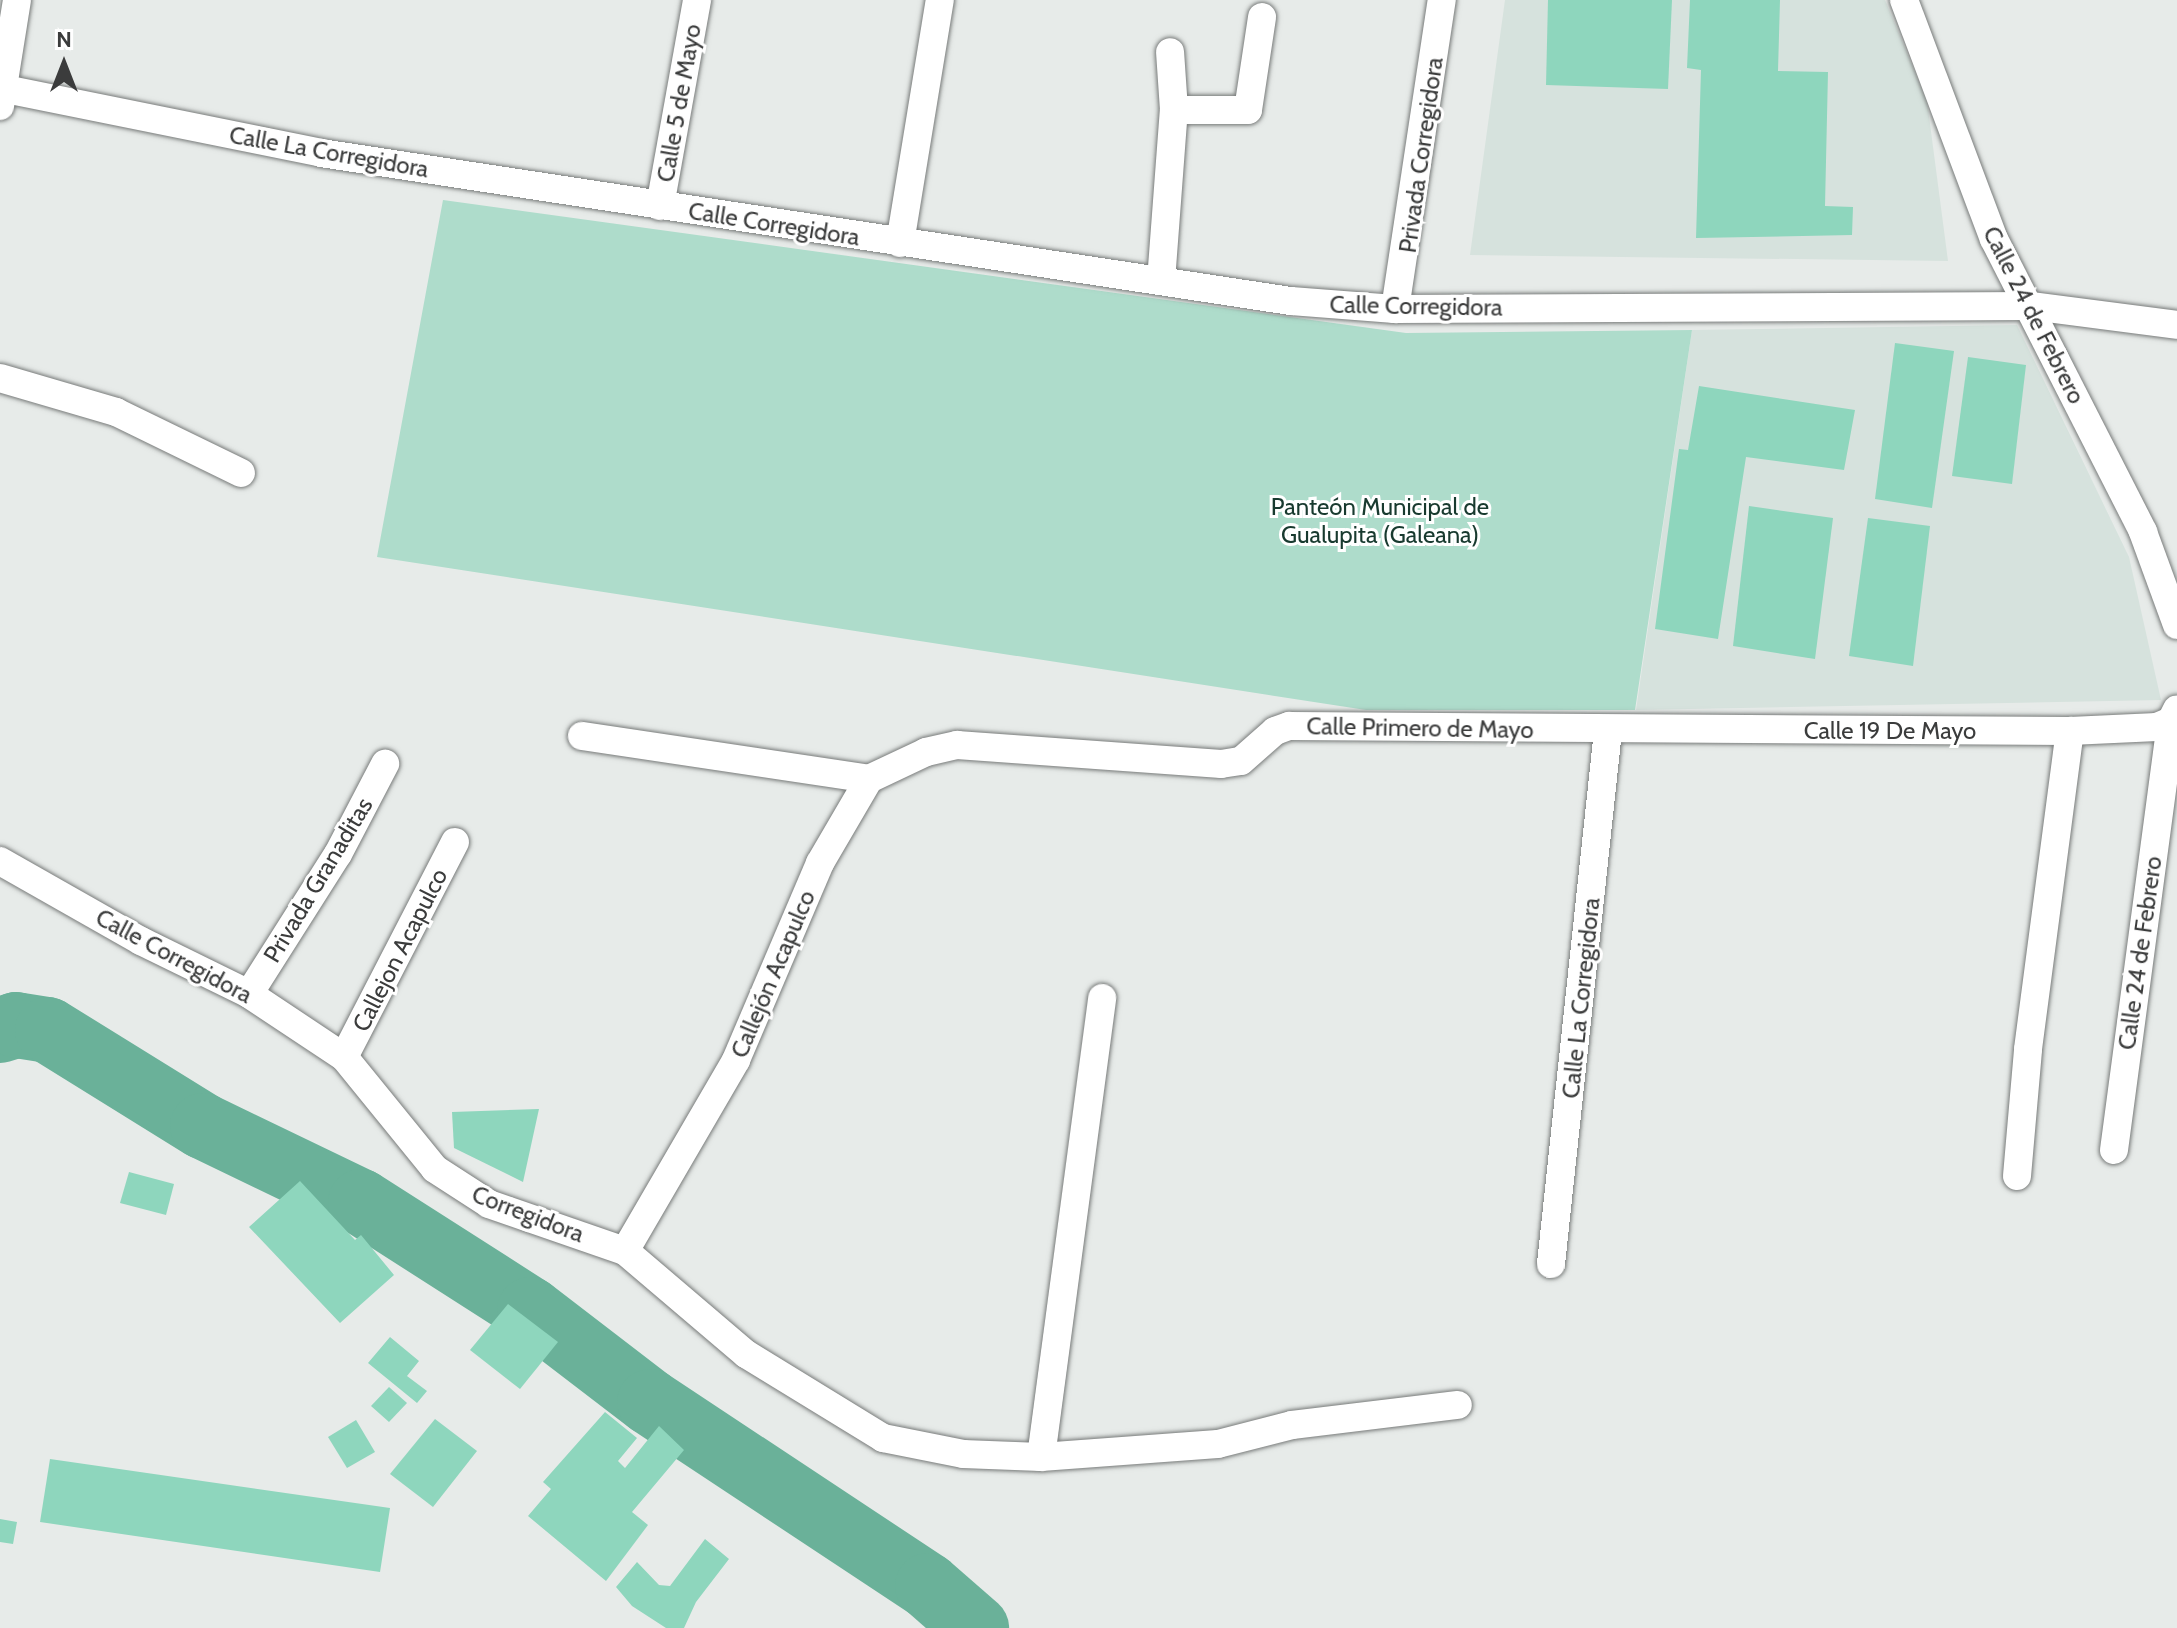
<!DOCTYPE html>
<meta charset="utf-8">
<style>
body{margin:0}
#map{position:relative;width:2177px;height:1628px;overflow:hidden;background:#e7ebe9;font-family:Cabin,sans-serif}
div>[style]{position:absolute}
.built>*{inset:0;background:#d6e2dd}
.green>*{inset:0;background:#aedccb}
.river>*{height:66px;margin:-33px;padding:0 33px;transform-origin:33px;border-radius:33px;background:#6ab199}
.building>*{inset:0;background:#8ed6bd}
.roads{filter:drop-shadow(0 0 2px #787b7a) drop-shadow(0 0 2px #787b7a)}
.minor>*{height:28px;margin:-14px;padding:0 14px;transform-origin:14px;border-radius:14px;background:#fff}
span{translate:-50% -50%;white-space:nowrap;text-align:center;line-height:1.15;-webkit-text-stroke:6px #fff;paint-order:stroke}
.street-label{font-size:24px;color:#3b3c3c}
.park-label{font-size:24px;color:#183a2f}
.north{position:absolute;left:24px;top:24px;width:80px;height:80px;-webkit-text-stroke:6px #fff;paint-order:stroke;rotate:0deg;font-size:22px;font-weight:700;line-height:32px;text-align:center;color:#3b3c3c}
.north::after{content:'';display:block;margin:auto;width:28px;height:36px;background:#3b3c3c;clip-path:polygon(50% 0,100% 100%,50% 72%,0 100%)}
</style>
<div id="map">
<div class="built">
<i style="clip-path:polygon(1505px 0,1885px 0,1927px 101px,1948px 261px,1470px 255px)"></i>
<i style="clip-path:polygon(2017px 325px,2129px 557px,2161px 700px,1636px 710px,1692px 330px)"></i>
</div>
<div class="green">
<i style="clip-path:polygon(443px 200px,1406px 333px,1692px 330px,1635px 710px,1366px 710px,377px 557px)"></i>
</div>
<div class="river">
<i style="left:0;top:1030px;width:17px;rotate:-17deg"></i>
<i style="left:16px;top:1025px;width:32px;rotate:9deg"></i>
<i style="left:48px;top:1030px;width:182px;rotate:31.8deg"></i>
<i style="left:203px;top:1126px;width:175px;rotate:25.7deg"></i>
<i style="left:361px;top:1202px;width:201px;rotate:32.6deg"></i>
<i style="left:530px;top:1310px;width:151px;rotate:37.5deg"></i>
<i style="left:650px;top:1402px;width:333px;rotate:33.5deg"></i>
<i style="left:928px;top:1586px;width:64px;rotate:41.2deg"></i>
</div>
<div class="building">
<i style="clip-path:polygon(1548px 0,1672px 0,1668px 89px,1546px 85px)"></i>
<i style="clip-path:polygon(1690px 0,1780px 0,1778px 71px,1828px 72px,1825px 206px,1853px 207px,1852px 235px,1696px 238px,1701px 70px,1687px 68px)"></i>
<i style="clip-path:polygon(1895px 343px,1954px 351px,1932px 508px,1875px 499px)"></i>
<i style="clip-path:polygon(1968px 357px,2026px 365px,2012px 484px,1952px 476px)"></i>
<i style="clip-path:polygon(1699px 386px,1855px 410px,1844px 470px,1746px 457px,1718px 639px,1655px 629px,1679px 449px,1688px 450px)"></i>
<i style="clip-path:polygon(1749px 506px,1833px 518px,1815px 659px,1733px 646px)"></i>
<i style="clip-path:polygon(1868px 518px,1930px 526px,1913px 666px,1849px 656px)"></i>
<i style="clip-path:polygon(539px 1109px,523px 1182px,454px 1148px,452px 1112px)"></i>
<i style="clip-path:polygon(129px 1172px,174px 1184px,166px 1215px,120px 1203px)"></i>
<i style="clip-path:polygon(300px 1181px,355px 1240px,361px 1235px,394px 1275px,340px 1323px,249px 1227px)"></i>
<i style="clip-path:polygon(508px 1304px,558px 1342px,520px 1389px,470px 1350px)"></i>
<i style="clip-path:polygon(390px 1337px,419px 1361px,407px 1376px,427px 1391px,417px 1403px,368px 1363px)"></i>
<i style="clip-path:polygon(389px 1387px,407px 1403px,389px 1422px,371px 1406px)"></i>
<i style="clip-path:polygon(605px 1412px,637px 1438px,618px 1461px,625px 1468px,659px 1426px,684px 1450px,632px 1512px,648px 1525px,606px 1581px,528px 1516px,551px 1489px,543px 1482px)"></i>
<i style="clip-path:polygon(435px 1419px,477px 1451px,433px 1507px,390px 1474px)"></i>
<i style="clip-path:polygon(356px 1420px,375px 1452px,347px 1468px,328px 1437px)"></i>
<i style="clip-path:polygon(50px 1459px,390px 1508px,380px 1572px,40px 1522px)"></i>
<i style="clip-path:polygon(0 1519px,17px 1522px,13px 1544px,0 1542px)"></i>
<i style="clip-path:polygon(705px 1539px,729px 1559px,696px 1602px,684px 1628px,666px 1628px,632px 1606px,616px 1587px,637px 1562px,659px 1585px,670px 1586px)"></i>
</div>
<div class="roads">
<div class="minor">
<i style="left:1904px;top:0;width:255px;rotate:69.4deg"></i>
<i style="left:1994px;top:239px;width:329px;rotate:63deg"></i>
<i style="left:2143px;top:532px;width:99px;rotate:69.9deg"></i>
<i style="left:0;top:88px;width:328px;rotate:11.4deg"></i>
<i style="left:321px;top:153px;width:981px;rotate:8.68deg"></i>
<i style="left:1291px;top:301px;width:104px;rotate:4.4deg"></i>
<i style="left:1395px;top:309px;width:636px;rotate:-0.27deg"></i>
<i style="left:2031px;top:306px;width:147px;rotate:7.4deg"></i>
<i style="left:0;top:106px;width:107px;rotate:-80.9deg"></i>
<i style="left:1174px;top:110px;width:74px"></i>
<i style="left:1248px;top:110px;width:94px;rotate:-81.4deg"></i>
<i style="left:660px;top:206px;width:209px;rotate:-79.8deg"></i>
<i style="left:900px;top:243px;width:246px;rotate:-80.7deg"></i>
<i style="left:1161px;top:281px;width:171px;rotate:-85.7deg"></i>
<i style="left:1174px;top:110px;width:58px;rotate:-93.9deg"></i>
<i style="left:1395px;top:309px;width:313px;rotate:-81.4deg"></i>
<i style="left:0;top:378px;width:121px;rotate:16.3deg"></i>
<i style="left:116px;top:412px;width:139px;rotate:26deg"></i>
<i style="left:582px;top:736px;width:290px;rotate:8.5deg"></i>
<i style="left:0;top:861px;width:162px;rotate:29.6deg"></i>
<i style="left:141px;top:941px;width:120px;rotate:26.1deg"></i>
<i style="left:249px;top:994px;width:114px;rotate:33.6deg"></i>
<i style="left:344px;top:1057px;width:144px;rotate:50.9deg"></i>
<i style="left:435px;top:1169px;width:64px;rotate:32.9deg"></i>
<i style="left:489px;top:1204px;width:144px;rotate:19.1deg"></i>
<i style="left:625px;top:1251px;width:159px;rotate:40.4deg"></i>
<i style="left:746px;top:1354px;width:161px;rotate:31.5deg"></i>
<i style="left:883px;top:1438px;width:82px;rotate:11.3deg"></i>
<i style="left:963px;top:1454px;width:78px;rotate:2.2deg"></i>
<i style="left:1041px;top:1457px;width:177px;rotate:-4.2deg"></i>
<i style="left:1218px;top:1444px;width:76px;rotate:-14.4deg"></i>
<i style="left:1292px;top:1425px;width:167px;rotate:-6.9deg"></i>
<i style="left:249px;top:994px;width:166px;rotate:-57.6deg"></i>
<i style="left:338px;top:854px;width:102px;rotate:-62.4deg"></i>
<i style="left:344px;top:1057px;width:242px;rotate:-62.7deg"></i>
<i style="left:2114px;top:1150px;width:433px;rotate:-82.4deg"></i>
<i style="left:2171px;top:721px;width:13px;rotate:-63deg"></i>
<i style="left:2017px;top:1176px;width:127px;rotate:-85deg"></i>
<i style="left:2028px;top:1049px;width:321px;rotate:-82.5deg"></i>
<i style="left:625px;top:1251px;width:221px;rotate:-59.8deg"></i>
<i style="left:736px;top:1060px;width:214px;rotate:-66.9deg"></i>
<i style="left:820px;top:863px;width:97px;rotate:-59.7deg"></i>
<i style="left:869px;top:779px;width:63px;rotate:-25.3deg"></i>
<i style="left:926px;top:752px;width:32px;rotate:-13deg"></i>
<i style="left:957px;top:745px;width:265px;rotate:4.1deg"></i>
<i style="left:1221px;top:764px;width:20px;rotate:-9deg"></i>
<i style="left:1241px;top:761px;width:45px;rotate:-41.4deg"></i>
<i style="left:1275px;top:731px;width:15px;rotate:-20deg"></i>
<i style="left:1289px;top:726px;width:781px;rotate:0.37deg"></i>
<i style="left:2070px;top:731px;width:87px;rotate:-2.6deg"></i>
<i style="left:2157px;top:727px;width:15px;rotate:-23deg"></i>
<i style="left:1551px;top:1264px;width:536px;rotate:-83.9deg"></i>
<i style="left:1041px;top:1457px;width:463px;rotate:-82.4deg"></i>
</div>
</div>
<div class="street-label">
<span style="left:679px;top:103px;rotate:-80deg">Calle 5 de Mayo</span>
<span style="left:329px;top:152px;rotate:10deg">Calle La Corregidora</span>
<span style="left:1421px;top:155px;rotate:-82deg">Privada Corregidora</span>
<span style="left:774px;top:224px;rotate:9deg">Calle Corregidora</span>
<span style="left:1416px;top:306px;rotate:1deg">Calle Corregidora</span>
<span style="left:2034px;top:315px;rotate:63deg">Calle 24 de Febrero</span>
<span style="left:1420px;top:728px;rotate:1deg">Calle Primero de Mayo</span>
<span style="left:1890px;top:731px">Calle 19 De Mayo</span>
<span style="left:318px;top:880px;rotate:-59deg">Privada Granaditas</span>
<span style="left:400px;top:950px;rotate:-63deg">Callejon Acapulco</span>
<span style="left:2140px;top:953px;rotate:-82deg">Calle 24 de Febrero</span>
<span style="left:174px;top:956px;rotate:28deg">Calle Corregidora</span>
<span style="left:773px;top:974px;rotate:-67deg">Callejón Acapulco</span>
<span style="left:1581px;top:998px;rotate:-84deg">Calle La Corregidora</span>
<span style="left:528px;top:1214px;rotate:21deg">Corregidora</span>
</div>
<div class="park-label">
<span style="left:1380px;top:521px">Panteón Municipal de<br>Gualupita (Galeana)</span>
</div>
<div class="north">N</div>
</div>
